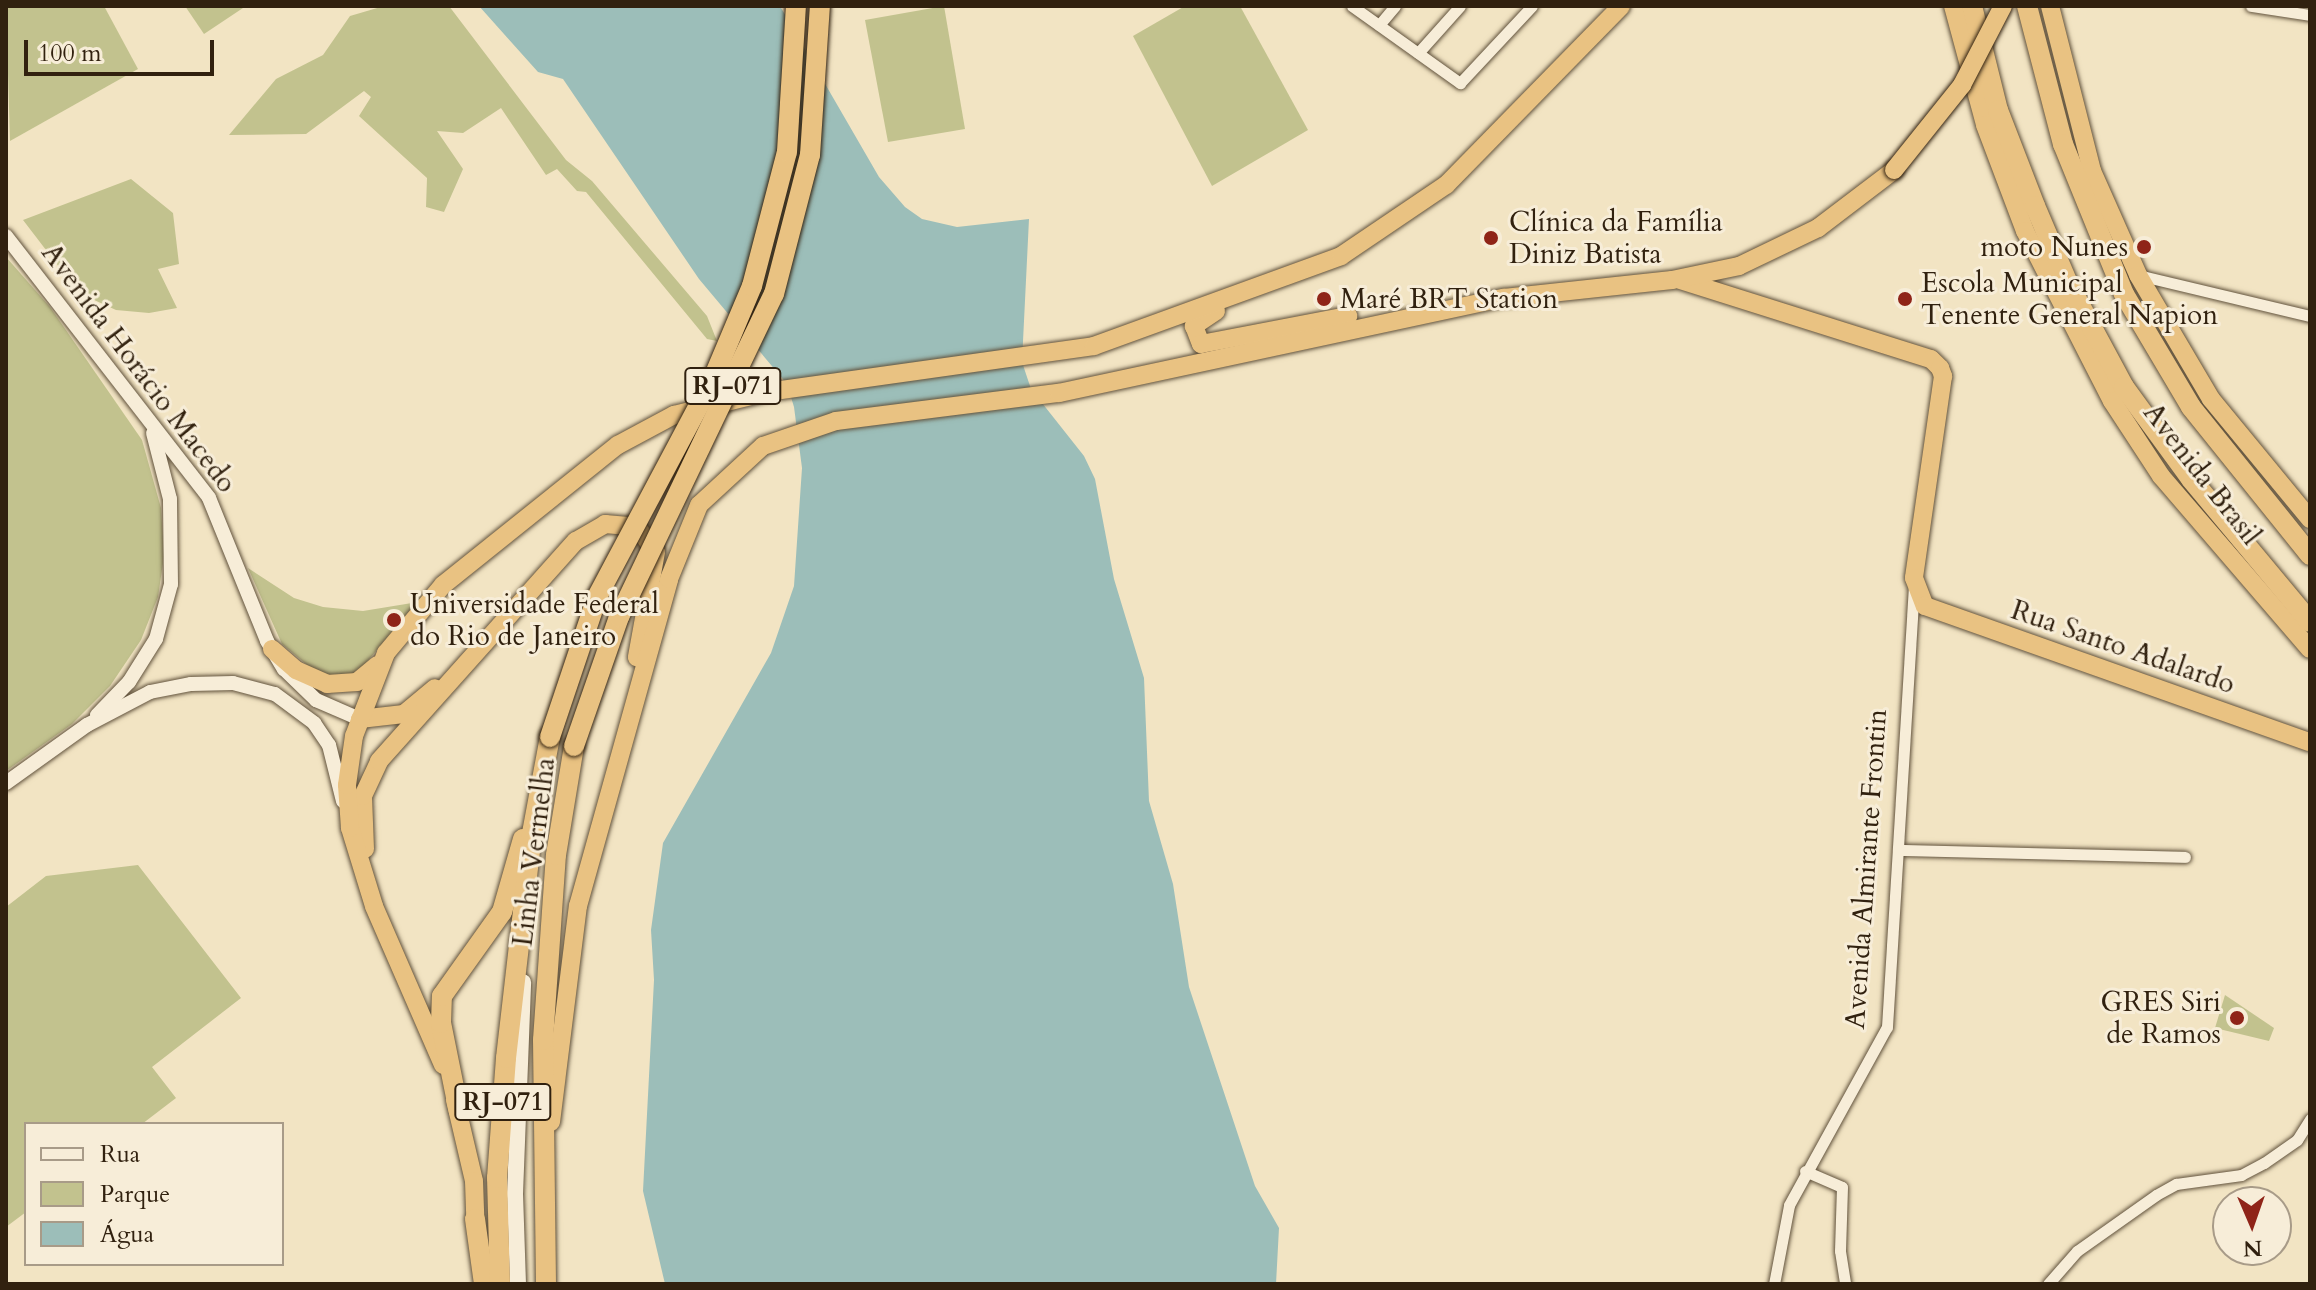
<!DOCTYPE html>
<meta charset="utf-8">
<style>
body{margin:0}
#map{position:relative;width:2316px;height:1290px;overflow:hidden;background:#f2e4c3;font-family:Cardo,serif}
div>[style]{position:absolute}
.green>*{inset:0;background:#c2c28e}
.water>*{inset:0;background:#9cbeb9}
.roads{filter:drop-shadow(0 0 2px #61523c) drop-shadow(0 0 2px #61523c)}
.minor>*{height:11px;margin:-5.5px;padding:0 5.5px;transform-origin:5.5px;border-radius:5.5px;background:#f7edd8}
.tertiary>*{height:14px;margin:-7px;padding:0 7px;transform-origin:7px;border-radius:7px;background:#f7edd8}
.secondary>*{height:16px;margin:-8px;padding:0 8px;transform-origin:8px;border-radius:8px;background:#f7edd8}
.trunk>*{height:18px;margin:-9px;padding:0 9px;transform-origin:9px;border-radius:9px;background:#e9c282}
.motorway>*{height:20px;margin:-10px;padding:0 10px;transform-origin:10px;border-radius:10px;background:#e9c282}
.bridges{filter:drop-shadow(0 0 2px #31210f) drop-shadow(0 0 2px #31210f)}
.trunk-bridge>*{height:18px;margin:-9px;padding:0 9px;transform-origin:9px;border-radius:9px;background:#e9c282}
.motorway-bridge>*{height:20px;margin:-10px;padding:0 10px;transform-origin:10px;border-radius:10px;background:#e9c282}
.dots>*{width:22px;height:22px;translate:-50% -50%;box-sizing:border-box;border:4px solid #f7edd8;border-radius:50%}
span{translate:-50% -50%;white-space:nowrap;text-align:center;line-height:1.15;-webkit-text-stroke:6px #f7edd8;paint-order:stroke}
.shield-label span{padding:2px 6px;background:#f7edd8;border:2px solid;border-radius:6px;-webkit-text-stroke-width:0}
.shield-label{font-size:26px;color:#31210f;font-weight:700}
.poi-label{font-size:28px;color:#31210f}
.left{translate:0 -50%;text-align:left}
.right{translate:-100% -50%;text-align:right}
.street-label{font-size:28px;color:#31210f}
.frame{position:absolute;inset:0;border:8px solid #31210f;pointer-events:none}
.legend{position:absolute;left:24px;top:1122px;width:260px;height:144px;box-sizing:border-box;background:#f7edd8;border:2px solid #a89b88;margin:0;padding:10px 14px;list-style:none;font-size:24px;color:#31210f}
.legend li{display:flex;align-items:center;gap:16px;height:40px}
.legend b{width:40px;border:2px solid #a89b88}
.north{position:absolute;left:2212px;top:1186px;width:80px;height:80px;box-sizing:border-box;background:#f7edd8;border:2px solid #a89b88;border-radius:50%;rotate:178deg;font-size:22px;font-weight:700;line-height:32px;text-align:center;color:#31210f}
.north::after{content:'';display:block;margin:auto;width:28px;height:36px;background:#8f2418;clip-path:polygon(50% 0,100% 100%,50% 72%,0 100%)}
.scale{position:absolute;left:24px;top:40px;width:190px;height:36px;box-sizing:border-box;border:4px solid #31210f;border-top:0;padding-left:10px;font-size:24px;line-height:28px;white-space:nowrap;color:#31210f;-webkit-text-stroke:6px #f7edd8;paint-order:stroke}
</style>
<div id="map">
<div class="green">
<i style="clip-path:polygon(6px 6px,104px 6px,138px 69px,10px 141px)"></i>
<i style="clip-path:polygon(185px 6px,246px 6px,204px 34px)"></i>
<i style="clip-path:polygon(384px 6px,449px 6px,566px 160px,592px 181px,707px 316px,717px 341px,707px 339px,586px 192px,577px 191px,557px 169px,546px 175px,501px 108px,463px 133px,437px 131px,463px 169px,444px 212px,426px 207px,427px 178px,359px 116px,371px 97px,364px 91px,306px 134px,229px 135px,276px 79px,323px 55px,350px 16px)"></i>
<i style="clip-path:polygon(944px 6px,965px 129px,888px 142px,865px 20px)"></i>
<i style="clip-path:polygon(1185px 6px,1240px 6px,1308px 130px,1212px 186px,1133px 36px)"></i>
<i style="clip-path:polygon(131px 179px,173px 213px,179px 264px,158px 269px,177px 308px,149px 313px,116px 310px,79px 293px,23px 220px)"></i>
<i style="clip-path:polygon(6px 257px,50px 307px,142px 440px,161px 508px,164px 556px,158px 597px,141px 640px,110px 686px,72px 724px,6px 771px)"></i>
<i style="clip-path:polygon(248px 568px,294px 598px,323px 607px,363px 611px,412px 603px,412px 608px,355px 676px,332px 676px,312px 669px,282px 644px)"></i>
<i style="clip-path:polygon(138px 865px,241px 998px,152px 1067px,176px 1098px,142px 1124px,26px 1124px,26px 1212px,6px 1227px,6px 907px,46px 876px)"></i>
<i style="clip-path:polygon(2225px 995px,2274px 1028px,2269px 1041px,2215px 1028px)"></i>
</div>
<div class="water">
<i style="clip-path:polygon(479px 6px,780px 6px,879px 177px,905px 207px,922px 219px,957px 227px,1029px 219px,1022px 362px,1031px 389px,1084px 456px,1095px 479px,1114px 579px,1144px 678px,1149px 801px,1173px 884px,1189px 987px,1255px 1186px,1279px 1228px,1276px 1284px,665px 1284px,643px 1191px,654px 980px,651px 930px,663px 843px,771px 653px,794px 586px,802px 468px,794px 407px,787px 384px,699px 279px,563px 79px,538px 72px)"></i>
</div>
<div class="roads">
<div class="minor">
<i style="left:1352px;top:6px;width:133px;rotate:35.5deg"></i>
<i style="left:1460px;top:83px;width:105px;rotate:-46.9deg"></i>
<i style="left:2251px;top:6px;width:60px;rotate:8.7deg"></i>
<i style="left:1379px;top:25px;width:25px;rotate:-50deg"></i>
<i style="left:1418px;top:53px;width:63px;rotate:-48.2deg"></i>
<i style="left:2138px;top:275px;width:177px;rotate:13.4deg"></i>
<i style="left:1899px;top:850px;width:286px;rotate:1.4deg"></i>
<i style="left:1805px;top:1171px;width:40px;rotate:23.4deg"></i>
<i style="left:1842px;top:1187px;width:64px;rotate:91.8deg"></i>
<i style="left:1840px;top:1251px;width:33px;rotate:81deg"></i>
<i style="left:1774px;top:1284px;width:80px;rotate:-79.2deg"></i>
<i style="left:1789px;top:1205px;width:203px;rotate:-61.2deg"></i>
<i style="left:1887px;top:1027px;width:439px;rotate:-86.5deg"></i>
<i style="left:2048px;top:1284px;width:44px;rotate:-48.7deg"></i>
<i style="left:2077px;top:1251px;width:97px;rotate:-35.3deg"></i>
<i style="left:2156px;top:1195px;width:23px;rotate:-29deg"></i>
<i style="left:2176px;top:1184px;width:66px;rotate:-7.9deg"></i>
<i style="left:2241px;top:1175px;width:26px;rotate:-28deg"></i>
<i style="left:2264px;top:1163px;width:40px;rotate:-34.9deg"></i>
<i style="left:2297px;top:1140px;width:25px;rotate:-58deg"></i>
</div>
<div class="tertiary">
<i style="left:6px;top:236px;width:331px;rotate:52.2deg"></i>
<i style="left:209px;top:498px;width:154px;rotate:67.9deg"></i>
<i style="left:267px;top:641px;width:33px;rotate:59deg"></i>
<i style="left:284px;top:669px;width:45px;rotate:44.1deg"></i>
<i style="left:316px;top:700px;width:48px;rotate:23.4deg"></i>
<i style="left:97px;top:715px;width:46px;rotate:-45.9deg"></i>
<i style="left:129px;top:682px;width:51px;rotate:-57.9deg"></i>
<i style="left:156px;top:639px;width:57px;rotate:-74.7deg"></i>
<i style="left:171px;top:584px;width:85px;rotate:-90.7deg"></i>
<i style="left:170px;top:499px;width:68px;rotate:-104.4deg"></i>
<i style="left:6px;top:783px;width:100px;rotate:-35.6deg"></i>
<i style="left:87px;top:725px;width:71px;rotate:-27.6deg"></i>
<i style="left:150px;top:692px;width:42px;rotate:-11deg"></i>
<i style="left:191px;top:684px;width:42px;rotate:-1.4deg"></i>
<i style="left:233px;top:683px;width:43px;rotate:14.7deg"></i>
<i style="left:275px;top:694px;width:49px;rotate:36.6deg"></i>
<i style="left:314px;top:723px;width:27px;rotate:56deg"></i>
<i style="left:329px;top:745px;width:58px;rotate:76deg"></i>
</div>
<div class="secondary">
<i style="left:518px;top:1284px;width:90px;rotate:-91.9deg"></i>
<i style="left:515px;top:1194px;width:212px;rotate:-87.8deg"></i>
</div>
<div class="trunk">
<i style="left:1953px;top:6px;width:123px;rotate:74.9deg"></i>
<i style="left:1985px;top:125px;width:113px;rotate:69.3deg"></i>
<i style="left:2025px;top:231px;width:191px;rotate:62.9deg"></i>
<i style="left:2112px;top:401px;width:90px;rotate:56.8deg"></i>
<i style="left:2161px;top:476px;width:228px;rotate:49.3deg"></i>
<i style="left:2050px;top:6px;width:170px;rotate:75.7deg"></i>
<i style="left:2092px;top:171px;width:114px;rotate:66.1deg"></i>
<i style="left:2138px;top:275px;width:144px;rotate:59.5deg"></i>
<i style="left:2211px;top:399px;width:156px;rotate:50.5deg"></i>
<i style="left:1680px;top:280px;width:263px;rotate:17.5deg"></i>
<i style="left:1931px;top:359px;width:13px;rotate:45deg"></i>
<i style="left:1940px;top:368px;width:9px;rotate:69deg"></i>
<i style="left:1943px;top:376px;width:204px;rotate:98.2deg"></i>
<i style="left:1914px;top:578px;width:30px;rotate:69deg"></i>
<i style="left:1925px;top:606px;width:408px;rotate:19.5deg"></i>
<i style="left:1216px;top:311px;width:27px;rotate:146deg"></i>
<i style="left:1194px;top:326px;width:19px;rotate:69deg"></i>
<i style="left:1201px;top:344px;width:150px;rotate:-10.8deg"></i>
<i style="left:272px;top:649px;width:32px;rotate:41deg"></i>
<i style="left:296px;top:670px;width:34px;rotate:24deg"></i>
<i style="left:327px;top:684px;width:30px;rotate:-4deg"></i>
<i style="left:357px;top:682px;width:26px;rotate:-40deg"></i>
<i style="left:360px;top:719px;width:44px;rotate:-6.5deg"></i>
<i style="left:404px;top:714px;width:40px;rotate:-40deg"></i>
<i style="left:365px;top:849px;width:53px;rotate:-92.2deg"></i>
<i style="left:363px;top:796px;width:38px;rotate:-65deg"></i>
<i style="left:379px;top:761px;width:295px;rotate:-48.2deg"></i>
<i style="left:576px;top:541px;width:34px;rotate:-30deg"></i>
<i style="left:605px;top:524px;width:32px;rotate:5deg"></i>
<i style="left:637px;top:527px;width:31px;rotate:53deg"></i>
<i style="left:656px;top:552px;width:107px;rotate:100.3deg"></i>
<i style="left:443px;top:1065px;width:173px;rotate:-113.5deg"></i>
<i style="left:374px;top:906px;width:82px;rotate:-107.1deg"></i>
<i style="left:350px;top:828px;width:43px;rotate:-94deg"></i>
<i style="left:347px;top:785px;width:49px;rotate:-81.9deg"></i>
<i style="left:354px;top:736px;width:89px;rotate:-68.9deg"></i>
<i style="left:386px;top:653px;width:89px;rotate:-50deg"></i>
<i style="left:443px;top:585px;width:224px;rotate:-38.7deg"></i>
<i style="left:618px;top:445px;width:64px;rotate:-28.2deg"></i>
<i style="left:674px;top:415px;width:96px;rotate:-13.9deg"></i>
<i style="left:767px;top:392px;width:330px;rotate:-8deg"></i>
<i style="left:1094px;top:346px;width:263px;rotate:-20deg"></i>
<i style="left:1341px;top:256px;width:127px;rotate:-34.1deg"></i>
<i style="left:1446px;top:185px;width:250px;rotate:-45.6deg"></i>
<i style="left:455px;top:1100px;width:83px;rotate:76.8deg"></i>
<i style="left:474px;top:1181px;width:38px;rotate:88deg"></i>
<i style="left:551px;top:1122px;width:218px;rotate:-82.9deg"></i>
<i style="left:578px;top:906px;width:339px;rotate:-74.4deg"></i>
<i style="left:669px;top:579px;width:80px;rotate:-67.9deg"></i>
<i style="left:699px;top:505px;width:87px;rotate:-42.7deg"></i>
<i style="left:763px;top:446px;width:77px;rotate:-18.9deg"></i>
<i style="left:836px;top:421px;width:225px;rotate:-7.2deg"></i>
<i style="left:1059px;top:393px;width:455px;rotate:-12.1deg"></i>
<i style="left:1504px;top:298px;width:169px;rotate:-6.1deg"></i>
<i style="left:1672px;top:280px;width:68px;rotate:-11.8deg"></i>
<i style="left:1739px;top:266px;width:88px;rotate:-25.7deg"></i>
<i style="left:1818px;top:228px;width:96px;rotate:-37.3deg"></i>
</div>
<div class="motorway">
<i style="left:1972px;top:6px;width:107px;rotate:76deg"></i>
<i style="left:1998px;top:110px;width:103px;rotate:68.9deg"></i>
<i style="left:2035px;top:206px;width:82px;rotate:66.9deg"></i>
<i style="left:2067px;top:281px;width:120px;rotate:61.7deg"></i>
<i style="left:2124px;top:387px;width:114px;rotate:53.9deg"></i>
<i style="left:2191px;top:479px;width:186px;rotate:50.2deg"></i>
<i style="left:2027px;top:6px;width:143px;rotate:75.4deg"></i>
<i style="left:2063px;top:144px;width:162px;rotate:67.9deg"></i>
<i style="left:2124px;top:294px;width:131px;rotate:59.3deg"></i>
<i style="left:2191px;top:407px;width:190px;rotate:51.2deg"></i>
<i style="left:459px;top:1112px;width:91px;rotate:-101.4deg"></i>
<i style="left:441px;top:1023px;width:27px;rotate:-88deg"></i>
<i style="left:442px;top:996px;width:103px;rotate:-54.5deg"></i>
<i style="left:502px;top:912px;width:76px;rotate:-74deg"></i>
<i style="left:475px;top:1219px;width:66px;rotate:82.1deg"></i>
<i style="left:500px;top:1284px;width:106px;rotate:-91.6deg"></i>
<i style="left:497px;top:1178px;width:120px;rotate:-85.7deg"></i>
<i style="left:506px;top:1058px;width:226px;rotate:-83.4deg"></i>
<i style="left:532px;top:833px;width:98px;rotate:-79.4deg"></i>
<i style="left:546px;top:1284px;width:244px;rotate:-90.7deg"></i>
<i style="left:543px;top:1040px;width:185px;rotate:-86deg"></i>
<i style="left:556px;top:855px;width:110px;rotate:-80.6deg"></i>
</div>
</div>
<div class="bridges">
<div class="trunk-bridge">
<i style="left:1894px;top:170px;width:109px;rotate:-51.3deg"></i>
<i style="left:1962px;top:85px;width:89px;rotate:-62.6deg"></i>
</div>
<div class="motorway-bridge">
<i style="left:550px;top:737px;width:148px;rotate:-71.4deg"></i>
<i style="left:597px;top:597px;width:245px;rotate:-62deg"></i>
<i style="left:712px;top:381px;width:103px;rotate:-67.2deg"></i>
<i style="left:752px;top:286px;width:138px;rotate:-75.4deg"></i>
<i style="left:787px;top:152px;width:146px;rotate:-86.5deg"></i>
<i style="left:574px;top:746px;width:137px;rotate:-70.8deg"></i>
<i style="left:619px;top:617px;width:358px;rotate:-64.4deg"></i>
<i style="left:774px;top:294px;width:144px;rotate:-75.5deg"></i>
<i style="left:810px;top:155px;width:149px;rotate:-86.2deg"></i>
</div>
</div>
<div class="dots">
<i style="left:1491px;top:238px;background:#8f2418"></i>
<i style="left:2144px;top:247px;background:#8f2418"></i>
<i style="left:1324px;top:299px;background:#8f2418"></i>
<i style="left:1905px;top:299px;background:#8f2418"></i>
<i style="left:394px;top:620px;background:#8f2418"></i>
<i style="left:2237px;top:1018px;background:#8f2418"></i>
</div>
<div class="shield-label">
<span style="left:733px;top:386px">RJ-071</span>
<span style="left:503px;top:1102px">RJ-071</span>
</div>
<div class="poi-label">
<span class="left" style="left:1509px;top:238px">Clínica da Família<br>Diniz Batista</span>
<span class="right" style="left:2128px;top:247px">moto Nunes</span>
<span class="left" style="left:1921px;top:299px">Escola Municipal<br>Tenente General Napion</span>
<span class="left" style="left:1340px;top:299px">Maré BRT Station</span>
<span class="left" style="left:410px;top:620px">Universidade Federal<br>do Rio de Janeiro</span>
<span class="right" style="left:2221px;top:1018px">GRES Siri<br>de Ramos</span>
</div>
<div class="street-label">
<span style="left:139px;top:368px;rotate:53deg">Avenida Horácio Macedo</span>
<span style="left:2202px;top:474px;rotate:52deg">Avenida Brasil</span>
<span style="left:2123px;top:647px;rotate:19deg">Rua Santo Adalardo</span>
<span style="left:534px;top:852px;rotate:-83deg">Linha Vermelha</span>
<span style="left:1866px;top:869px;rotate:-86deg">Avenida Almirante Frontin</span>
</div>
<div class="frame"></div>
<ul class="legend">
<li><b style="height:10px;background:#f7edd8"></b>Rua</li>
<li><b style="height:22px;background:#c2c28e"></b>Parque</li>
<li><b style="height:22px;background:#9cbeb9"></b>Água</li>
</ul>
<div class="north">N</div>
<div class="scale">100 m</div>
</div>
